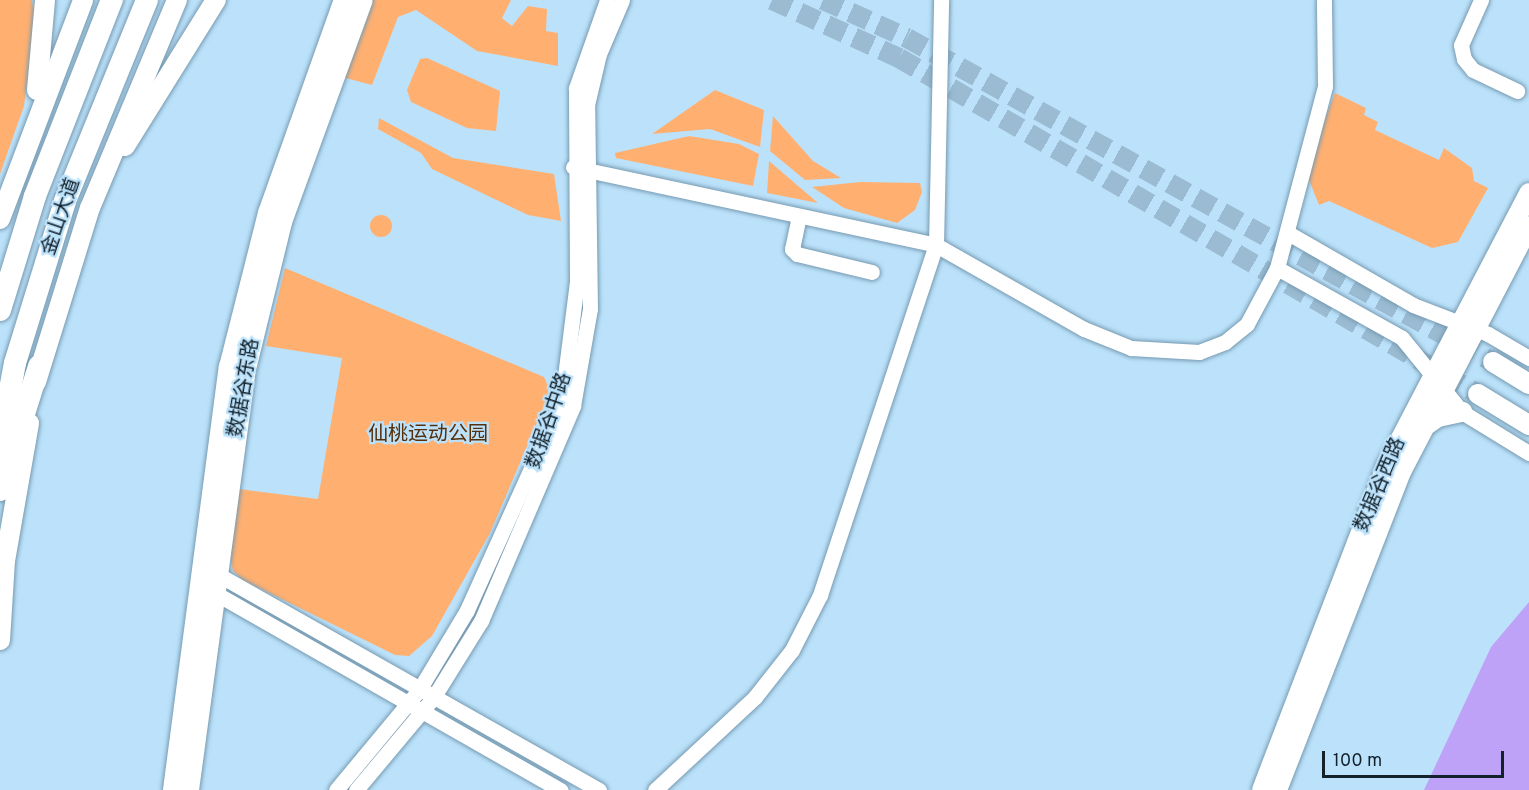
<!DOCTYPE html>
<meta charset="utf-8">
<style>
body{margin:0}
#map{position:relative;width:1529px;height:790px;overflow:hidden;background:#bce2fb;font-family:Overpass,"Noto Sans SC",sans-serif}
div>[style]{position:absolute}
.green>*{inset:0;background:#ffb071}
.round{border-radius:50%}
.water>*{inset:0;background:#bda2f8}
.major-tunnel>*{height:20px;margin-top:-10px;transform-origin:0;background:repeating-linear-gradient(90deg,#9abbd1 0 20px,transparent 0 30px)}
.roads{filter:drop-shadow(0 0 2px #769ab1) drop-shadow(0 0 2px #769ab1)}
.minor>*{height:15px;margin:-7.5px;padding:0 7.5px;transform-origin:7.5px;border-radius:7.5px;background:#fff}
.major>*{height:20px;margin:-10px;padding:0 10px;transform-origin:10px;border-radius:10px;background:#fff}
.highway>*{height:22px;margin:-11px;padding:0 11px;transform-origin:11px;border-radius:11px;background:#fff}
span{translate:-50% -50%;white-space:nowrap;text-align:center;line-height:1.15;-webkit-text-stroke:4.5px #bce2fb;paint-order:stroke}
.street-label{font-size:20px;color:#13212a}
.park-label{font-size:20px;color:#562f0b}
.scale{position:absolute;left:1322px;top:751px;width:182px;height:27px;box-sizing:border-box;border:3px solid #13212a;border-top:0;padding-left:8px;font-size:18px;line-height:21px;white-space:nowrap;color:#13212a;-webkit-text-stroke:4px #bce2fb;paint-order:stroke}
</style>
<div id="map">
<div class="green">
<i style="clip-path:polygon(0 0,32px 0,35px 22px,24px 106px,0 174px)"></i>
<i style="clip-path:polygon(367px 0,511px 0,502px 18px,512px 26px,528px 6px,547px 9px,546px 31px,558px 33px,558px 66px,477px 51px,416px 10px,398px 17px,372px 85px,338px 76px)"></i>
<i style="clip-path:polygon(427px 58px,500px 91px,496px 131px,467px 128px,411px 102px,407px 90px,420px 59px)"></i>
<i style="clip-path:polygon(715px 90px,764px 110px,760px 147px,710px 129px,652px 134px)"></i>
<i style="clip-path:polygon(1335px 93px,1366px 108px,1364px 115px,1378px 122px,1375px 130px,1439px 160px,1444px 148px,1472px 168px,1474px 181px,1488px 188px,1458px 242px,1432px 248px,1329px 201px,1319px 205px,1305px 170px)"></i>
<i style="clip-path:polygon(773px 116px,813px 161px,841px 178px,805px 180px,770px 151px)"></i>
<i style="clip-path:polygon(379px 118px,453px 158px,554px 174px,561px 221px,528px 215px,432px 169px,421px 153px,378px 129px)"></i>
<i style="clip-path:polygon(689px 136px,739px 144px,759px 154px,753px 186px,616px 158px,615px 153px)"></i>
<i style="clip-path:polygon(769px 161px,818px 203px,767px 193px)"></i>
<i style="clip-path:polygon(860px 182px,920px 183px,922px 192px,915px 210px,897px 223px,844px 208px,812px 187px)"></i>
<i class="round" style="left:370px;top:215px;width:22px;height:22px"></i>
<i style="clip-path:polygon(285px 268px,544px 377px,548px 386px,548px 397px,490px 533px,432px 636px,409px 656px,395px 655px,243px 580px,233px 571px,229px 554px,239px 489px,318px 499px,342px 358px,266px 346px)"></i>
</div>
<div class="water">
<i style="clip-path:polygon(1529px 602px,1529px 790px,1424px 790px,1491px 647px)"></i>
</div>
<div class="major-tunnel">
<i style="left:772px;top:0;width:140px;rotate:24.5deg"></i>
<i style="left:899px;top:58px;width:669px;rotate:30.13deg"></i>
<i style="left:823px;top:0;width:92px;rotate:24.3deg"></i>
<i style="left:907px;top:38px;width:670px;rotate:28.94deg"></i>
</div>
<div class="roads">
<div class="minor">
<i style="left:1481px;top:0;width:49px;rotate:114deg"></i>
<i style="left:1461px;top:45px;width:14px;rotate:78deg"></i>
<i style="left:1464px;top:59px;width:14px;rotate:51deg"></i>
<i style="left:1473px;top:70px;width:49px;rotate:25.5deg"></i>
<i style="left:573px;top:167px;width:371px;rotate:12.1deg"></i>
<i style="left:936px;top:245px;width:170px;rotate:29.6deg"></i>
<i style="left:1084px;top:329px;width:51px;rotate:22deg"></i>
<i style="left:1131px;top:348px;width:68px;rotate:3.4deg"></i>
<i style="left:1199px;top:352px;width:28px;rotate:-21deg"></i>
<i style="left:1225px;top:342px;width:28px;rotate:-39deg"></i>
<i style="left:1247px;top:324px;width:64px;rotate:-61.8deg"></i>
<i style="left:1277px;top:268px;width:188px;rotate:-75.2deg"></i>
<i style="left:1325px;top:86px;width:86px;rotate:-90.7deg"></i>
<i style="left:799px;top:216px;width:34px;rotate:102deg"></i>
<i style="left:792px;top:249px;width:7px;rotate:45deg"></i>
<i style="left:797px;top:254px;width:77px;rotate:13.5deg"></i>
<i style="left:1288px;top:233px;width:144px;rotate:29.9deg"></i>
<i style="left:1413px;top:305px;width:80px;rotate:21.1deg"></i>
<i style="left:1488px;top:334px;width:48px;rotate:30.3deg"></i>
<i style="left:1277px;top:268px;width:143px;rotate:29.2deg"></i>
<i style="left:1402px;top:338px;width:95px;rotate:51deg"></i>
<i style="left:1462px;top:412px;width:79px;rotate:31.5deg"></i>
<i style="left:210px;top:570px;width:447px;rotate:29.5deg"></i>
<i style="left:208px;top:589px;width:406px;rotate:29.7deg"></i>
<i style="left:336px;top:790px;width:130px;rotate:-50.3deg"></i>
<i style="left:419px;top:690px;width:93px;rotate:-59deg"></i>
<i style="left:467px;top:610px;width:230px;rotate:-65.7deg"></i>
<i style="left:562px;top:400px;width:119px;rotate:-82.8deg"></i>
<i style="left:577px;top:282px;width:194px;rotate:-90.3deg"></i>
<i style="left:576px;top:88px;width:93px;rotate:-70.6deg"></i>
<i style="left:356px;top:790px;width:120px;rotate:-50.1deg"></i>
<i style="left:433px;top:698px;width:91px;rotate:-58.1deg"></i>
<i style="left:481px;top:621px;width:234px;rotate:-66.8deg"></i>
<i style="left:573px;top:406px;width:98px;rotate:-80.1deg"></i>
<i style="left:590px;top:309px;width:204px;rotate:-90.8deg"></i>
<i style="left:587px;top:105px;width:52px;rotate:-76.8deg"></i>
<i style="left:599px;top:54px;width:59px;rotate:-66.9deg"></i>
<i style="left:655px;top:790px;width:137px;rotate:-42.9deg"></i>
<i style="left:755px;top:697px;width:60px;rotate:-51.8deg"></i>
<i style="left:792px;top:650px;width:62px;rotate:-63deg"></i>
<i style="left:820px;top:595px;width:369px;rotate:-71.7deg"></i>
<i style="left:936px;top:245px;width:245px;rotate:-88.8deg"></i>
</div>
<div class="major">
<i style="left:37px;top:90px;width:90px;rotate:-84.9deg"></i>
<i style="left:125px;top:146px;width:172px;rotate:-58.1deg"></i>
<i style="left:0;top:219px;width:234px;rotate:-69.2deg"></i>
<i style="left:1493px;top:362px;width:42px;rotate:31.4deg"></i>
<i style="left:36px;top:382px;width:182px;rotate:-72.8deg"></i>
<i style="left:90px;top:208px;width:225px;rotate:-67.3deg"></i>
<i style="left:1478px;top:394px;width:60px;rotate:31.3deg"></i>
<i style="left:1422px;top:428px;width:19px;rotate:-35deg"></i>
<i style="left:1438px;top:417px;width:25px;rotate:-12deg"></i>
<i style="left:0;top:640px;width:79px;rotate:-86.4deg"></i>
<i style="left:5px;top:561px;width:140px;rotate:-80.1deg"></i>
<i style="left:173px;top:790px;width:427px;rotate:-82.5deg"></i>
<i style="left:229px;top:367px;width:159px;rotate:-75.8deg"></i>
<i style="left:268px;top:213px;width:226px;rotate:-70.4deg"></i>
<i style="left:189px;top:790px;width:425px;rotate:-82.3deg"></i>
<i style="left:246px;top:369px;width:151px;rotate:-76.2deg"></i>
<i style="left:282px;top:222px;width:236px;rotate:-70deg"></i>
<i style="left:1262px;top:790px;width:348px;rotate:-69deg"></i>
<i style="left:1387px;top:465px;width:307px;rotate:-62.4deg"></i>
<i style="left:1277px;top:790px;width:344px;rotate:-68.7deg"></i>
<i style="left:1402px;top:470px;width:275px;rotate:-62.5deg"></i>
</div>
<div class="highway">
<i style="left:0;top:310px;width:119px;rotate:-72.9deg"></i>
<i style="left:35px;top:196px;width:211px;rotate:-68.6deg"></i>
<i style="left:0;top:443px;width:81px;rotate:-79.4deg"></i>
<i style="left:15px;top:363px;width:170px;rotate:-72.8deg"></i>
<i style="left:65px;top:201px;width:217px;rotate:-67.8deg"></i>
<i style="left:0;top:490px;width:130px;rotate:-72.5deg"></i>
</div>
</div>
<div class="street-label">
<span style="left:62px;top:217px;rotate:-71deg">金山大道</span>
<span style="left:245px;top:388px;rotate:-80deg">数据谷东路</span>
<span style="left:550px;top:421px;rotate:-71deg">数据谷中路</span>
<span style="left:1381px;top:485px;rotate:-67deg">数据谷西路</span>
</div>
<div class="park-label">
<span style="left:428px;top:435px">仙桃运动公园</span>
</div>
<div class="scale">100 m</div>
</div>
